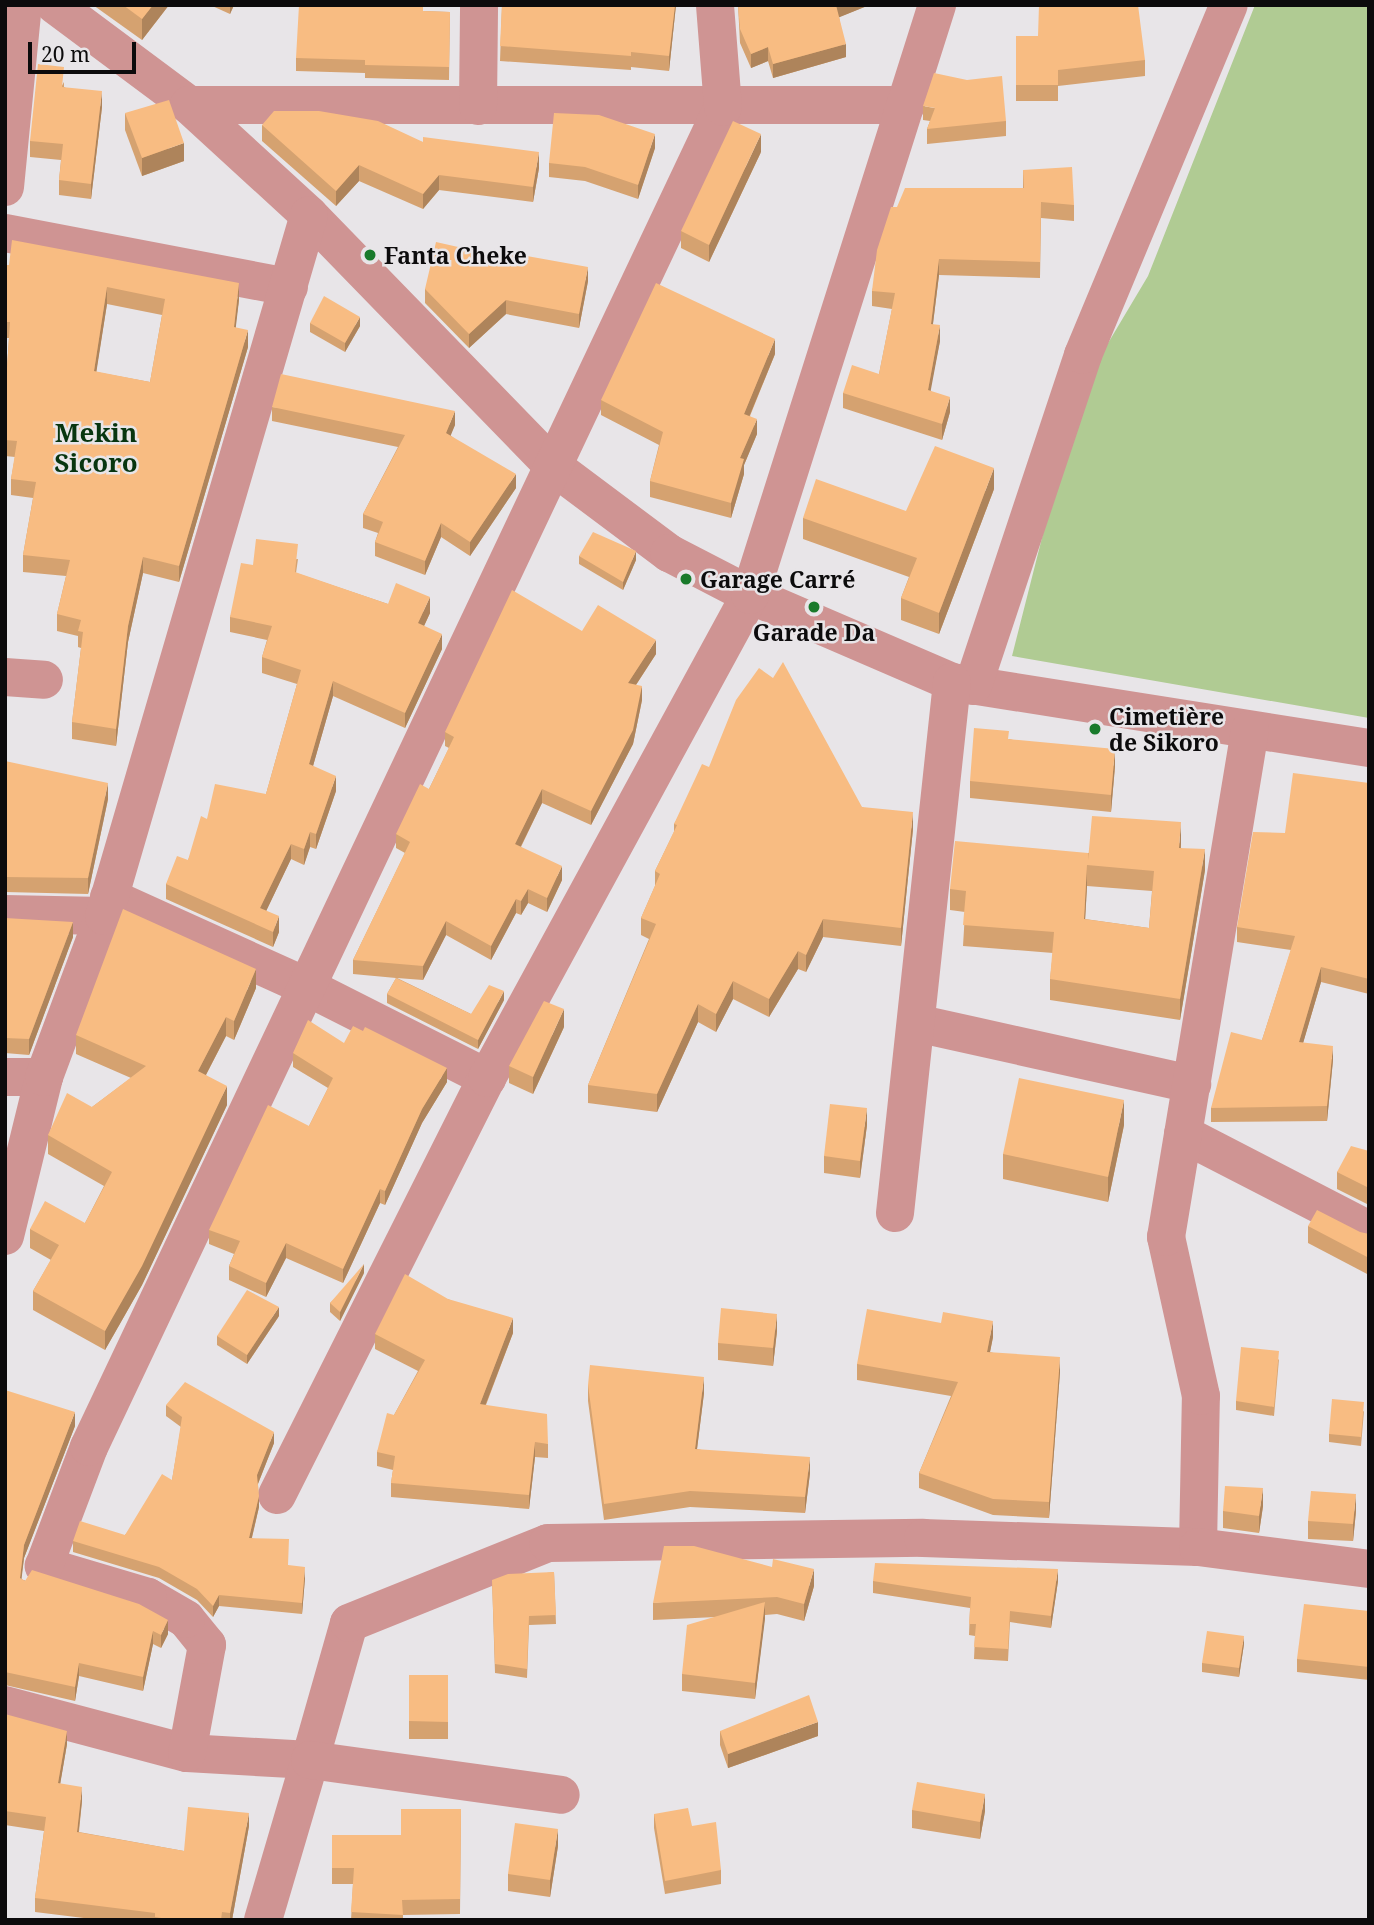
<!DOCTYPE html>
<meta charset="utf-8">
<style>
body{margin:0}
#map{position:relative;width:1374px;height:1925px;overflow:hidden;background:#e8e5e8;font-family:"Noto Serif",serif}
div>[style]{position:absolute}
.green>*{inset:0;background:#b0cb93}
.minor>*{height:38px;margin:-19px;padding:0 19px;transform-origin:19px;border-radius:19px;background:#cf9493}
.wall>*{inset:0;background:#d5a270}
.shaded-wall>*{inset:0;background:#ae845b}
.building>*{inset:0;background:#f8bc82}
.dots>*{width:19px;height:19px;translate:-50% -50%;box-sizing:border-box;border:4px solid #e8e5e8;border-radius:50%}
span{translate:-50% -50%;white-space:nowrap;text-align:center;line-height:1.15;-webkit-text-stroke:5px #e8e5e8;paint-order:stroke}
.poi-label{font-size:23px;color:#0c0b0c;font-weight:700}
.left{translate:0 -50%;text-align:left}
.quarter-label{font-size:26px;color:#07350f;font-weight:700}
.frame{position:absolute;inset:0;border:7px solid #0c0b0c;pointer-events:none}
.scale{position:absolute;left:28px;top:42px;width:108px;height:32px;box-sizing:border-box;border:4px solid #0c0b0c;border-top:0;padding-left:9px;font-size:21px;line-height:24px;white-space:nowrap;color:#0c0b0c;-webkit-text-stroke:5px #e8e5e8;paint-order:stroke}
</style>
<div id="map">
<div class="green">
<i style="clip-path:polygon(1255px 5px,1369px 5px,1369px 718px,1012px 656px,1062px 459px,1095px 365px,1148px 276px)"></i>
</div>
<div class="minor">
<i style="left:55px;top:5px;width:167px;rotate:36.7deg"></i>
<i style="left:189px;top:105px;width:163px;rotate:42.5deg"></i>
<i style="left:309px;top:215px;width:351px;rotate:45.8deg"></i>
<i style="left:554px;top:467px;width:144px;rotate:36.8deg"></i>
<i style="left:669px;top:553px;width:91px;rotate:27.4deg"></i>
<i style="left:750px;top:595px;width:220px;rotate:23.3deg"></i>
<i style="left:952px;top:682px;width:422px;rotate:9deg"></i>
<i style="left:189px;top:105px;width:717px"></i>
<i style="left:478px;top:106px;width:101px;rotate:-89.4deg"></i>
<i style="left:5px;top:187px;width:183px;rotate:-84.4deg"></i>
<i style="left:5px;top:233px;width:289px;rotate:10.8deg"></i>
<i style="left:5px;top:677px;width:39px;rotate:4deg"></i>
<i style="left:973px;top:686px;width:349px;rotate:-71.6deg"></i>
<i style="left:1083px;top:355px;width:379px;rotate:-67.4deg"></i>
<i style="left:109px;top:897px;width:217px;rotate:24.4deg"></i>
<i style="left:307px;top:987px;width:202px;rotate:26.8deg"></i>
<i style="left:5px;top:914px;width:99px;rotate:1.2deg"></i>
<i style="left:916px;top:1023px;width:283px;rotate:12.5deg"></i>
<i style="left:5px;top:1077px;width:39px"></i>
<i style="left:1183px;top:1134px;width:209px;rotate:27.3deg"></i>
<i style="left:895px;top:1213px;width:534px;rotate:-83.87deg"></i>
<i style="left:5px;top:1236px;width:164px;rotate:-76.2deg"></i>
<i style="left:44px;top:1077px;width:172px;rotate:-69.6deg"></i>
<i style="left:104px;top:916px;width:730px;rotate:-73.7deg"></i>
<i style="left:277px;top:1495px;width:467px;rotate:-63.3deg"></i>
<i style="left:487px;top:1078px;width:550px;rotate:-61.43deg"></i>
<i style="left:750px;top:595px;width:619px;rotate:-72.41deg"></i>
<i style="left:1198px;top:1547px;width:151px;rotate:-88.9deg"></i>
<i style="left:1201px;top:1396px;width:163px;rotate:-102.4deg"></i>
<i style="left:1166px;top:1237px;width:514px;rotate:-80.59deg"></i>
<i style="left:5px;top:1705px;width:188px;rotate:14.8deg"></i>
<i style="left:187px;top:1753px;width:123px;rotate:3.3deg"></i>
<i style="left:310px;top:1760px;width:142px;rotate:-74.1deg"></i>
<i style="left:349px;top:1623px;width:214px;rotate:-21.9deg"></i>
<i style="left:548px;top:1543px;width:375px;rotate:-0.8deg"></i>
<i style="left:923px;top:1538px;width:275px;rotate:1.9deg"></i>
<i style="left:1198px;top:1547px;width:172px;rotate:7.3deg"></i>
<i style="left:187px;top:1753px;width:110px;rotate:-79.5deg"></i>
<i style="left:207px;top:1645px;width:33px;rotate:-129deg"></i>
<i style="left:186px;top:1619px;width:44px;rotate:-149.9deg"></i>
<i style="left:148px;top:1597px;width:109px;rotate:-163.4deg"></i>
<i style="left:44px;top:1566px;width:127px;rotate:-69.3deg"></i>
<i style="left:89px;top:1447px;width:1482px;rotate:-64.68deg"></i>
<i style="left:723px;top:107px;width:102px;rotate:-94.5deg"></i>
<i style="left:263px;top:1920px;width:167px;rotate:-73.6deg"></i>
<i style="left:310px;top:1760px;width:253px;rotate:7.9deg"></i>
</div>
<div class="wall">
<i style="clip-path:polygon(93px 5px,169px 5px,142px 40px)"></i>
<i style="clip-path:polygon(210px 5px,234px 5px,230px 14px)"></i>
<i style="clip-path:polygon(502px 5px,676px 5px,669px 71px,631px 67px,631px 70px,500px 61px)"></i>
<i style="clip-path:polygon(738px 5px,867px 5px,867px 6px,839px 17px,846px 57px,773px 78px,768px 61px,751px 68px,740px 43px)"></i>
<i style="clip-path:polygon(424px 11px,450px 12px,449px 80px,365px 78px,365px 73px,296px 71px,296px 58px)"></i>
<i style="clip-path:polygon(1016px 36px,1038px 36px,1145px 60px,1145px 76px,1058px 86px,1058px 101px,1016px 101px)"></i>
<i style="clip-path:polygon(64px 82px,64px 87px,102px 107px,91px 199px,59px 195px,59px 180px,61px 160px,30px 157px,30px 141px)"></i>
<i style="clip-path:polygon(923px 106px,1006px 121px,1006px 136px,927px 144px,927px 129px,930px 121px,923px 120px)"></i>
<i style="clip-path:polygon(125px 113px,184px 161px,142px 176px,125px 130px)"></i>
<i style="clip-path:polygon(262px 125px,423px 142px,539px 168px,533px 202px,439px 190px,423px 209px,359px 181px,336px 206px,262px 141px)"></i>
<i style="clip-path:polygon(655px 148px,638px 199px,585px 181px,549px 177px,549px 163px)"></i>
<i style="clip-path:polygon(761px 152px,709px 262px,681px 248px,681px 231px)"></i>
<i style="clip-path:polygon(1023px 170px,1074px 205px,1074px 221px,1041px 218px,1040px 278px,939px 275px,933px 324px,940px 341px,930px 390px,950px 412px,942px 440px,843px 408px,843px 393px,879px 374px,892px 309px,872px 306px,872px 291px,897px 207px,1023px 188px)"></i>
<i style="clip-path:polygon(498px 256px,588px 281px,579px 328px,506px 314px,469px 348px,425px 303px,425px 289px)"></i>
<i style="clip-path:polygon(evenodd,5px 265px,239px 300px,235px 327px,248px 347px,179px 582px,143px 573px,128px 642px,116px 746px,72px 739px,72px 722px,81px 648px,78px 647px,78px 636px,57px 631px,57px 614px,66px 576px,23px 572px,23px 555px,33px 498px,11px 495px,11px 479px,15px 457px,5px 456px,5px 398px,9px 338px,5px 338px,5px 265px,107px 304px,162px 315px,150px 382px,96px 372px,107px 304px)"></i>
<i style="clip-path:polygon(310px 323px,360px 326px,345px 352px,310px 332px)"></i>
<i style="clip-path:polygon(775px 354px,750px 416px,757px 434px,744px 465px,744px 474px,731px 518px,650px 497px,650px 481px,659px 445px,601px 415px,601px 400px)"></i>
<i style="clip-path:polygon(272px 407px,455px 425px,450px 435px,516px 488px,470px 556px,441px 537px,425px 575px,375px 556px,375px 542px,378px 533px,363px 528px,363px 514px,398px 447px,272px 421px)"></i>
<i style="clip-path:polygon(994px 489px,939px 634px,901px 620px,901px 598px,909px 577px,803px 539px,803px 518px,906px 511px)"></i>
<i style="clip-path:polygon(579px 556px,636px 560px,623px 590px,579px 564px)"></i>
<i style="clip-path:polygon(298px 559px,296px 573px,388px 604px,430px 613px,424px 626px,442px 649px,405px 728px,333px 696px,313px 766px,336px 791px,316px 849px,310px 847px,304px 865px,291px 859px,266px 911px,279px 932px,273px 947px,166px 899px,166px 884px,188px 860px,207px 819px,266px 794px,297px 684px,262px 673px,262px 657px,267px 640px,230px 632px,230px 617px,253px 565px)"></i>
<i style="clip-path:polygon(582px 631px,656px 654px,636px 685px,642px 700px,633px 744px,591px 825px,542px 803px,521px 847px,562px 880px,547px 912px,528px 903px,521px 915px,516px 913px,491px 960px,446px 935px,423px 980px,397px 978px,471px 1014px,504px 1000px,478px 1049px,387px 1003px,387px 994px,396px 978px,353px 974px,353px 960px,405px 853px,396px 848px,396px 834px,429px 789px,449px 748px,445px 746px,445px 732px)"></i>
<i style="clip-path:polygon(1009px 739px,1115px 766px,1111px 812px,970px 798px,970px 781px)"></i>
<i style="clip-path:polygon(5px 761px,108px 799px,88px 894px,5px 892px)"></i>
<i style="clip-path:polygon(709px 767px,862px 807px,913px 829px,901px 946px,823px 937px,806px 972px,798px 969px,769px 1017px,733px 999px,716px 1032px,698px 1022px,657px 1112px,588px 1103px,588px 1085px,649px 939px,641px 935px,641px 918px,655px 886px,655px 871px,674px 832px,674px 824px)"></i>
<i style="clip-path:polygon(1369px 783px,1369px 994px,1321px 982px,1303px 1043px,1333px 1060px,1327px 1121px,1211px 1122px,1211px 1108px,1262px 1040px,1291px 950px,1237px 942px,1237px 927px,1285px 833px)"></i>
<i style="clip-path:polygon(evenodd,1181px 843px,1181px 848px,1205px 870px,1180px 1020px,1050px 1000px,1050px 979px,1053px 953px,963px 946px,965px 912px,950px 910px,950px 889px,1088px 853px,1181px 843px,1087px 886px,1152px 891px,1149px 928px,1085px 919px,1087px 886px)"></i>
<i style="clip-path:polygon(5px 918px,73px 937px,29px 1055px,5px 1053px)"></i>
<i style="clip-path:polygon(256px 988px,234px 1040px,226px 1036px,206px 1075px,227px 1105px,142px 1285px,105px 1350px,33px 1310px,33px 1291px,51px 1260px,30px 1248px,30px 1229px,85px 1223px,104px 1186px,48px 1154px,48px 1135px,92px 1107px,131px 1078px,76px 1054px,76px 1035px)"></i>
<i style="clip-path:polygon(564px 1027px,533px 1094px,509px 1083px,509px 1066px)"></i>
<i style="clip-path:polygon(344px 1043px,447px 1082px,422px 1123px,385px 1205px,380px 1203px,343px 1283px,286px 1258px,266px 1297px,229px 1280px,229px 1266px,234px 1254px,209px 1244px,209px 1230px,309px 1126px,328px 1088px,293px 1067px,293px 1053px)"></i>
<i style="clip-path:polygon(867px 1125px,860px 1178px,824px 1173px,824px 1156px)"></i>
<i style="clip-path:polygon(1124px 1125px,1108px 1202px,1003px 1179px,1003px 1154px)"></i>
<i style="clip-path:polygon(1369px 1151px,1369px 1205px,1337px 1189px,1337px 1172px)"></i>
<i style="clip-path:polygon(1308px 1226px,1369px 1234px,1369px 1275px,1308px 1243px)"></i>
<i style="clip-path:polygon(364px 1273px,340px 1321px,330px 1312px,330px 1303px)"></i>
<i style="clip-path:polygon(448px 1299px,513px 1333px,486px 1405px,548px 1444px,548px 1458px,535px 1457px,529px 1509px,391px 1497px,391px 1483px,393px 1470px,377px 1466px,377px 1452px,394px 1415px,418px 1371px,375px 1349px,375px 1334px)"></i>
<i style="clip-path:polygon(279px 1316px,247px 1364px,217px 1345px,217px 1336px)"></i>
<i style="clip-path:polygon(777px 1331px,773px 1366px,718px 1360px,718px 1343px)"></i>
<i style="clip-path:polygon(993px 1337px,990px 1352px,1060px 1372px,1049px 1518px,993px 1515px,919px 1488px,919px 1473px,951px 1396px,857px 1380px,857px 1364px)"></i>
<i style="clip-path:polygon(1279px 1359px,1274px 1416px,1236px 1410px,1236px 1401px)"></i>
<i style="clip-path:polygon(588px 1385px,704px 1393px,697px 1449px,810px 1473px,805px 1513px,690px 1507px,604px 1520px,588px 1401px)"></i>
<i style="clip-path:polygon(5px 1390px,75px 1426px,24px 1558px,21px 1579px,168px 1634px,161px 1648px,153px 1644px,143px 1691px,79px 1676px,75px 1701px,5px 1685px)"></i>
<i style="clip-path:polygon(166px 1405px,274px 1443px,258px 1484px,259px 1507px,252px 1538px,305px 1578px,302px 1614px,219px 1606px,213px 1617px,197px 1600px,159px 1578px,73px 1552px,73px 1541px,125px 1535px,172px 1480px,181px 1427px,166px 1416px)"></i>
<i style="clip-path:polygon(1364px 1411px,1361px 1446px,1329px 1442px,1329px 1434px)"></i>
<i style="clip-path:polygon(1263px 1506px,1259px 1533px,1223px 1528px,1223px 1511px)"></i>
<i style="clip-path:polygon(1356px 1511px,1353px 1541px,1308px 1539px,1308px 1521px)"></i>
<i style="clip-path:polygon(554px 1572px,556px 1624px,529px 1625px,527px 1678px,495px 1673px,492px 1580px)"></i>
<i style="clip-path:polygon(873px 1581px,1058px 1581px,1051px 1628px,1010px 1622px,1008px 1661px,974px 1659px,975px 1636px,969px 1635px,970px 1608px,873px 1593px)"></i>
<i style="clip-path:polygon(814px 1586px,804px 1621px,777px 1614px,765px 1615px,755px 1699px,682px 1691px,682px 1674px,716px 1617px,653px 1620px,653px 1603px)"></i>
<i style="clip-path:polygon(1369px 1611px,1369px 1680px,1297px 1672px,1297px 1659px)"></i>
<i style="clip-path:polygon(1244px 1644px,1239px 1677px,1202px 1672px,1202px 1663px)"></i>
<i style="clip-path:polygon(409px 1675px,448px 1675px,448px 1739px,409px 1739px)"></i>
<i style="clip-path:polygon(5px 1714px,67px 1744px,60px 1784px,82px 1801px,79px 1832px,184px 1851px,249px 1826px,232px 1920px,100px 1920px,35px 1912px,35px 1898px,44px 1831px,5px 1825px)"></i>
<i style="clip-path:polygon(720px 1731px,818px 1736px,728px 1768px,720px 1745px)"></i>
<i style="clip-path:polygon(461px 1809px,460px 1914px,403px 1915px,403px 1920px,351px 1920px,353px 1884px,332px 1884px,332px 1835px,401px 1835px)"></i>
<i style="clip-path:polygon(912px 1810px,985px 1811px,980px 1839px,912px 1828px)"></i>
<i style="clip-path:polygon(654px 1814px,692px 1826px,721px 1870px,721px 1884px,665px 1894px,654px 1828px)"></i>
<i style="clip-path:polygon(558px 1846px,550px 1897px,508px 1891px,508px 1874px)"></i>
</div>
<div class="shaded-wall">
<i style="clip-path:polygon(153px 5px,169px 5px,142px 40px,142px 19px)"></i>
<i style="clip-path:polygon(230px 5px,234px 5px,230px 14px)"></i>
<i style="clip-path:polygon(675px 5px,676px 5px,669px 71px,669px 56px)"></i>
<i style="clip-path:polygon(835px 5px,867px 5px,867px 6px,835px 19px)"></i>
<i style="clip-path:polygon(846px 44px,846px 57px,773px 78px,773px 64px)"></i>
<i style="clip-path:polygon(768px 47px,768px 61px,751px 68px,751px 54px)"></i>
<i style="clip-path:polygon(102px 91px,102px 107px,91px 199px,91px 184px)"></i>
<i style="clip-path:polygon(655px 134px,655px 148px,638px 199px,638px 185px)"></i>
<i style="clip-path:polygon(761px 134px,761px 152px,709px 262px,709px 245px)"></i>
<i style="clip-path:polygon(184px 143px,184px 161px,142px 176px,142px 158px)"></i>
<i style="clip-path:polygon(539px 152px,539px 168px,533px 202px,533px 187px)"></i>
<i style="clip-path:polygon(359px 165px,359px 181px,336px 206px,336px 191px)"></i>
<i style="clip-path:polygon(439px 175px,439px 190px,423px 209px,423px 194px)"></i>
<i style="clip-path:polygon(939px 259px,939px 275px,931px 339px,931px 324px)"></i>
<i style="clip-path:polygon(588px 267px,588px 281px,579px 328px,579px 314px)"></i>
<i style="clip-path:polygon(239px 283px,239px 300px,234px 343px,234px 327px)"></i>
<i style="clip-path:polygon(107px 287px,107px 304px,94px 387px,94px 371px)"></i>
<i style="clip-path:polygon(506px 300px,506px 314px,469px 348px,469px 334px)"></i>
<i style="clip-path:polygon(360px 317px,360px 326px,345px 352px,345px 343px)"></i>
<i style="clip-path:polygon(940px 325px,940px 341px,928px 405px,928px 390px)"></i>
<i style="clip-path:polygon(248px 330px,248px 347px,179px 582px,179px 566px)"></i>
<i style="clip-path:polygon(775px 339px,775px 354px,744px 429px,744px 414px)"></i>
<i style="clip-path:polygon(950px 397px,950px 412px,942px 440px,942px 424px)"></i>
<i style="clip-path:polygon(455px 411px,455px 425px,446px 447px,446px 433px)"></i>
<i style="clip-path:polygon(757px 419px,757px 434px,744px 465px,744px 474px,731px 518px,731px 503px,740px 458px)"></i>
<i style="clip-path:polygon(994px 468px,994px 489px,939px 634px,939px 613px)"></i>
<i style="clip-path:polygon(516px 474px,516px 488px,470px 556px,470px 542px)"></i>
<i style="clip-path:polygon(441px 523px,441px 537px,425px 575px,425px 561px)"></i>
<i style="clip-path:polygon(636px 551px,636px 560px,623px 590px,623px 582px)"></i>
<i style="clip-path:polygon(143px 557px,143px 573px,128px 642px,116px 746px,116px 729px,128px 626px)"></i>
<i style="clip-path:polygon(430px 597px,430px 613px,418px 639px,418px 623px)"></i>
<i style="clip-path:polygon(442px 634px,442px 649px,405px 728px,405px 713px)"></i>
<i style="clip-path:polygon(656px 640px,656px 654px,628px 697px,628px 683px)"></i>
<i style="clip-path:polygon(333px 681px,333px 696px,309px 780px,309px 764px)"></i>
<i style="clip-path:polygon(642px 686px,642px 700px,633px 744px,591px 825px,591px 811px)"></i>
<i style="clip-path:polygon(1115px 749px,1115px 766px,1111px 812px,1111px 795px)"></i>
<i style="clip-path:polygon(336px 776px,336px 791px,316px 849px,316px 834px)"></i>
<i style="clip-path:polygon(108px 783px,108px 799px,88px 894px,88px 878px)"></i>
<i style="clip-path:polygon(542px 789px,542px 803px,515px 858px,515px 844px)"></i>
<i style="clip-path:polygon(913px 812px,913px 829px,901px 946px,901px 928px)"></i>
<i style="clip-path:polygon(1181px 822px,1181px 843px,1179px 869px,1179px 848px)"></i>
<i style="clip-path:polygon(310px 832px,310px 847px,304px 865px,304px 849px)"></i>
<i style="clip-path:polygon(291px 844px,291px 859px,260px 924px,260px 908px)"></i>
<i style="clip-path:polygon(1205px 849px,1205px 870px,1180px 1020px,1180px 999px)"></i>
<i style="clip-path:polygon(1087px 865px,1087px 886px,1084px 940px,1084px 919px)"></i>
<i style="clip-path:polygon(562px 866px,562px 880px,547px 912px,547px 898px)"></i>
<i style="clip-path:polygon(528px 889px,528px 903px,521px 915px,521px 901px)"></i>
<i style="clip-path:polygon(516px 899px,516px 913px,491px 960px,491px 946px)"></i>
<i style="clip-path:polygon(279px 916px,279px 932px,273px 947px,273px 932px)"></i>
<i style="clip-path:polygon(823px 919px,823px 937px,806px 972px,806px 955px)"></i>
<i style="clip-path:polygon(446px 921px,446px 935px,423px 980px,423px 966px)"></i>
<i style="clip-path:polygon(73px 922px,73px 937px,29px 1055px,29px 1039px)"></i>
<i style="clip-path:polygon(798px 951px,798px 969px,769px 1017px,769px 999px)"></i>
<i style="clip-path:polygon(1321px 967px,1321px 982px,1299px 1057px,1299px 1042px)"></i>
<i style="clip-path:polygon(256px 969px,256px 988px,234px 1040px,234px 1021px)"></i>
<i style="clip-path:polygon(733px 981px,733px 999px,716px 1032px,716px 1014px)"></i>
<i style="clip-path:polygon(504px 991px,504px 1000px,478px 1049px,478px 1040px)"></i>
<i style="clip-path:polygon(698px 1004px,698px 1022px,657px 1112px,657px 1094px)"></i>
<i style="clip-path:polygon(564px 1009px,564px 1027px,533px 1094px,533px 1077px)"></i>
<i style="clip-path:polygon(226px 1017px,226px 1036px,198px 1090px,198px 1071px)"></i>
<i style="clip-path:polygon(1333px 1046px,1333px 1060px,1327px 1121px,1327px 1106px)"></i>
<i style="clip-path:polygon(447px 1068px,447px 1082px,422px 1123px,385px 1205px,385px 1191px,422px 1109px)"></i>
<i style="clip-path:polygon(227px 1086px,227px 1105px,142px 1285px,105px 1350px,105px 1331px)"></i>
<i style="clip-path:polygon(1124px 1100px,1124px 1125px,1108px 1202px,1108px 1177px)"></i>
<i style="clip-path:polygon(867px 1108px,867px 1125px,860px 1178px,860px 1161px)"></i>
<i style="clip-path:polygon(380px 1189px,380px 1203px,343px 1283px,343px 1269px)"></i>
<i style="clip-path:polygon(286px 1243px,286px 1258px,266px 1297px,266px 1283px)"></i>
<i style="clip-path:polygon(364px 1264px,364px 1273px,340px 1321px,340px 1312px)"></i>
<i style="clip-path:polygon(279px 1307px,279px 1316px,247px 1364px,247px 1355px)"></i>
<i style="clip-path:polygon(777px 1314px,777px 1331px,773px 1366px,773px 1348px)"></i>
<i style="clip-path:polygon(513px 1318px,513px 1333px,480px 1419px,480px 1404px)"></i>
<i style="clip-path:polygon(993px 1321px,993px 1337px,987px 1367px,987px 1352px)"></i>
<i style="clip-path:polygon(1060px 1357px,1060px 1372px,1049px 1518px,1049px 1502px)"></i>
<i style="clip-path:polygon(704px 1377px,704px 1393px,695px 1465px,695px 1449px)"></i>
<i style="clip-path:polygon(75px 1412px,75px 1426px,24px 1558px,20px 1592px,20px 1578px,24px 1545px)"></i>
<i style="clip-path:polygon(274px 1432px,274px 1443px,257px 1486px,257px 1475px)"></i>
<i style="clip-path:polygon(535px 1442px,535px 1457px,529px 1509px,529px 1495px)"></i>
<i style="clip-path:polygon(810px 1457px,810px 1473px,805px 1513px,805px 1497px)"></i>
<i style="clip-path:polygon(1263px 1488px,1263px 1506px,1259px 1533px,1259px 1516px)"></i>
<i style="clip-path:polygon(1356px 1494px,1356px 1511px,1353px 1541px,1353px 1524px)"></i>
<i style="clip-path:polygon(259px 1496px,259px 1507px,249px 1549px,249px 1538px)"></i>
<i style="clip-path:polygon(305px 1567px,305px 1578px,302px 1614px,302px 1603px)"></i>
<i style="clip-path:polygon(814px 1569px,814px 1586px,804px 1621px,804px 1604px)"></i>
<i style="clip-path:polygon(1058px 1569px,1058px 1581px,1051px 1628px,1051px 1616px)"></i>
<i style="clip-path:polygon(219px 1595px,219px 1606px,213px 1617px,213px 1606px)"></i>
<i style="clip-path:polygon(765px 1602px,765px 1619px,755px 1699px,755px 1683px)"></i>
<i style="clip-path:polygon(168px 1620px,168px 1634px,161px 1648px,161px 1635px)"></i>
<i style="clip-path:polygon(153px 1631px,153px 1644px,143px 1691px,143px 1677px)"></i>
<i style="clip-path:polygon(1244px 1636px,1244px 1644px,1239px 1677px,1239px 1668px)"></i>
<i style="clip-path:polygon(79px 1663px,79px 1676px,75px 1701px,75px 1687px)"></i>
<i style="clip-path:polygon(818px 1722px,818px 1736px,728px 1768px,728px 1754px)"></i>
<i style="clip-path:polygon(67px 1731px,67px 1744px,58px 1797px,58px 1783px)"></i>
<i style="clip-path:polygon(82px 1787px,82px 1801px,77px 1845px,77px 1832px)"></i>
<i style="clip-path:polygon(985px 1794px,985px 1811px,980px 1839px,980px 1822px)"></i>
<i style="clip-path:polygon(249px 1813px,249px 1826px,232px 1920px,230px 1920px,230px 1913px)"></i>
<i style="clip-path:polygon(558px 1829px,558px 1846px,550px 1897px,550px 1880px)"></i>
</div>
<div class="building">
<i style="clip-path:polygon(123px 5px,153px 5px,142px 19px)"></i>
<i style="clip-path:polygon(299px 5px,423px 5px,423px 11px,450px 12px,449px 67px,365px 65px,365px 60px,296px 58px)"></i>
<i style="clip-path:polygon(502px 5px,675px 5px,669px 56px,631px 52px,631px 56px,500px 46px)"></i>
<i style="clip-path:polygon(738px 5px,836px 5px,846px 44px,773px 64px,768px 47px,751px 54px,740px 29px)"></i>
<i style="clip-path:polygon(1039px 5px,1138px 5px,1145px 60px,1058px 70px,1058px 85px,1016px 85px,1016px 36px,1038px 36px)"></i>
<i style="clip-path:polygon(38px 64px,64px 67px,62px 87px,102px 91px,91px 184px,59px 180px,63px 144px,30px 141px)"></i>
<i style="clip-path:polygon(934px 73px,967px 80px,1002px 76px,1006px 121px,927px 129px,935px 108px,923px 106px)"></i>
<i style="clip-path:polygon(169px 100px,184px 143px,142px 158px,125px 113px)"></i>
<i style="clip-path:polygon(274px 111px,319px 111px,378px 121px,423px 142px,423px 137px,539px 152px,533px 187px,439px 175px,423px 194px,359px 165px,336px 191px,262px 125px)"></i>
<i style="clip-path:polygon(554px 113px,599px 115px,655px 134px,638px 185px,585px 167px,549px 163px)"></i>
<i style="clip-path:polygon(733px 121px,761px 134px,709px 245px,681px 231px)"></i>
<i style="clip-path:polygon(1072px 167px,1074px 205px,1041px 202px,1040px 262px,939px 259px,931px 324px,940px 325px,928px 390px,950px 397px,942px 424px,843px 393px,852px 365px,879px 374px,895px 293px,872px 291px,877px 250px,891px 207px,897px 207px,905px 188px,1024px 188px,1023px 170px)"></i>
<i style="clip-path:polygon(evenodd,12px 240px,239px 283px,234px 327px,248px 330px,179px 566px,143px 557px,128px 626px,116px 729px,72px 722px,83px 632px,78px 631px,81px 620px,57px 614px,70px 560px,23px 555px,36px 482px,11px 479px,17px 441px,5px 440px,5px 398px,10px 322px,5px 322px,5px 265px,9px 265px,12px 240px,107px 287px,165px 299px,150px 382px,94px 371px,107px 287px)"></i>
<i style="clip-path:polygon(436px 242px,498px 256px,499px 251px,588px 267px,579px 314px,506px 300px,469px 334px,425px 289px)"></i>
<i style="clip-path:polygon(656px 283px,775px 339px,744px 414px,757px 419px,740px 458px,744px 459px,731px 503px,650px 481px,663px 432px,601px 400px)"></i>
<i style="clip-path:polygon(324px 296px,360px 317px,345px 343px,310px 323px)"></i>
<i style="clip-path:polygon(281px 374px,455px 411px,446px 433px,516px 474px,470px 542px,441px 523px,425px 561px,375px 542px,383px 522px,363px 514px,405px 435px,272px 407px)"></i>
<i style="clip-path:polygon(935px 446px,994px 468px,939px 613px,901px 598px,917px 558px,803px 518px,816px 479px,906px 511px)"></i>
<i style="clip-path:polygon(593px 532px,636px 551px,623px 582px,579px 556px)"></i>
<i style="clip-path:polygon(256px 539px,298px 544px,295px 572px,388px 604px,396px 583px,430px 597px,418px 623px,442px 634px,405px 713px,333px 681px,309px 764px,336px 776px,316px 834px,310px 832px,304px 849px,291px 844px,260px 908px,279px 916px,273px 932px,166px 884px,177px 856px,188px 860px,201px 816px,207px 819px,215px 784px,266px 794px,301px 670px,262px 657px,272px 626px,230px 617px,241px 563px,253px 565px)"></i>
<i style="clip-path:polygon(512px 590px,582px 631px,598px 605px,656px 640px,628px 683px,642px 686px,633px 730px,591px 811px,542px 789px,515px 844px,562px 866px,547px 898px,528px 889px,521px 901px,516px 899px,491px 946px,446px 921px,423px 966px,353px 960px,410px 842px,396px 834px,420px 784px,429px 789px,454px 737px,445px 732px)"></i>
<i style="clip-path:polygon(783px 662px,862px 807px,913px 812px,901px 928px,823px 919px,806px 955px,798px 951px,769px 999px,733px 981px,716px 1014px,698px 1004px,657px 1094px,588px 1085px,656px 924px,641px 918px,660px 874px,655px 871px,677px 825px,674px 824px,702px 764px,709px 767px,736px 700px,759px 668px,773px 678px)"></i>
<i style="clip-path:polygon(974px 728px,1009px 731px,1008px 739px,1115px 749px,1111px 795px,970px 781px)"></i>
<i style="clip-path:polygon(5px 761px,108px 783px,88px 878px,5px 877px)"></i>
<i style="clip-path:polygon(1293px 773px,1369px 783px,1369px 979px,1321px 967px,1299px 1042px,1333px 1046px,1327px 1106px,1211px 1108px,1231px 1032px,1262px 1040px,1295px 936px,1237px 927px,1253px 832px,1285px 833px)"></i>
<i style="clip-path:polygon(evenodd,1092px 816px,1181px 822px,1179px 848px,1205px 849px,1180px 999px,1050px 979px,1054px 932px,963px 925px,966px 891px,950px 889px,955px 841px,1088px 853px,1088px 860px,1092px 816px,1087px 865px,1154px 871px,1149px 928px,1084px 919px,1087px 865px)"></i>
<i style="clip-path:polygon(123px 909px,256px 969px,234px 1021px,226px 1017px,198px 1071px,227px 1086px,142px 1266px,105px 1331px,33px 1291px,59px 1245px,30px 1229px,45px 1201px,85px 1223px,112px 1172px,48px 1135px,67px 1093px,92px 1107px,146px 1066px,76px 1035px)"></i>
<i style="clip-path:polygon(5px 918px,73px 922px,29px 1039px,5px 1038px)"></i>
<i style="clip-path:polygon(396px 978px,471px 1014px,489px 985px,504px 991px,478px 1040px,387px 994px)"></i>
<i style="clip-path:polygon(544px 1001px,564px 1009px,533px 1077px,509px 1066px)"></i>
<i style="clip-path:polygon(308px 1020px,344px 1043px,353px 1026px,363px 1031px,365px 1027px,447px 1068px,422px 1109px,385px 1191px,380px 1189px,343px 1269px,286px 1243px,266px 1283px,229px 1266px,240px 1241px,209px 1230px,268px 1105px,309px 1126px,333px 1078px,293px 1053px)"></i>
<i style="clip-path:polygon(1019px 1078px,1124px 1100px,1108px 1177px,1003px 1154px)"></i>
<i style="clip-path:polygon(830px 1104px,867px 1108px,860px 1161px,824px 1156px)"></i>
<i style="clip-path:polygon(1351px 1146px,1369px 1151px,1369px 1188px,1337px 1172px)"></i>
<i style="clip-path:polygon(1317px 1210px,1360px 1232px,1369px 1234px,1369px 1258px,1308px 1226px)"></i>
<i style="clip-path:polygon(364px 1264px,340px 1312px,330px 1303px)"></i>
<i style="clip-path:polygon(405px 1274px,448px 1299px,513px 1318px,480px 1404px,547px 1414px,548px 1444px,535px 1442px,529px 1495px,391px 1483px,395px 1456px,377px 1452px,387px 1413px,394px 1415px,425px 1360px,375px 1334px)"></i>
<i style="clip-path:polygon(247px 1290px,279px 1307px,247px 1355px,217px 1336px)"></i>
<i style="clip-path:polygon(721px 1308px,777px 1314px,773px 1348px,718px 1343px)"></i>
<i style="clip-path:polygon(867px 1309px,941px 1323px,943px 1312px,993px 1321px,987px 1352px,1060px 1357px,1049px 1502px,993px 1499px,919px 1473px,958px 1382px,857px 1364px)"></i>
<i style="clip-path:polygon(1241px 1347px,1279px 1351px,1274px 1407px,1236px 1401px)"></i>
<i style="clip-path:polygon(590px 1365px,704px 1377px,695px 1449px,810px 1457px,805px 1497px,690px 1491px,604px 1504px,588px 1385px)"></i>
<i style="clip-path:polygon(185px 1382px,274px 1432px,257px 1475px,259px 1496px,249px 1538px,289px 1539px,288px 1565px,305px 1567px,302px 1603px,219px 1595px,213px 1606px,197px 1589px,159px 1567px,73px 1541px,80px 1521px,125px 1535px,162px 1474px,172px 1480px,182px 1417px,166px 1405px)"></i>
<i style="clip-path:polygon(5px 1390px,75px 1412px,24px 1545px,20px 1578px,25px 1581px,32px 1570px,139px 1604px,168px 1620px,161px 1635px,153px 1631px,143px 1677px,79px 1663px,75px 1687px,5px 1672px)"></i>
<i style="clip-path:polygon(1332px 1399px,1364px 1402px,1361px 1437px,1329px 1434px)"></i>
<i style="clip-path:polygon(1225px 1486px,1263px 1488px,1259px 1516px,1223px 1511px)"></i>
<i style="clip-path:polygon(1311px 1491px,1356px 1494px,1353px 1524px,1308px 1521px)"></i>
<i style="clip-path:polygon(664px 1546px,694px 1546px,772px 1567px,773px 1559px,814px 1569px,804px 1604px,777px 1597px,653px 1603px)"></i>
<i style="clip-path:polygon(875px 1563px,1058px 1569px,1051px 1616px,1010px 1611px,1008px 1649px,974px 1647px,976px 1624px,969px 1624px,971px 1597px,873px 1581px)"></i>
<i style="clip-path:polygon(554px 1572px,556px 1615px,529px 1616px,527px 1669px,495px 1664px,492px 1580px,508px 1574px)"></i>
<i style="clip-path:polygon(765px 1602px,755px 1683px,682px 1674px,687px 1625px)"></i>
<i style="clip-path:polygon(1304px 1604px,1369px 1611px,1369px 1667px,1297px 1659px)"></i>
<i style="clip-path:polygon(1207px 1631px,1244px 1636px,1239px 1668px,1202px 1663px)"></i>
<i style="clip-path:polygon(409px 1675px,448px 1675px,448px 1722px,409px 1721px)"></i>
<i style="clip-path:polygon(809px 1695px,818px 1722px,728px 1754px,720px 1731px)"></i>
<i style="clip-path:polygon(5px 1714px,67px 1731px,58px 1783px,82px 1787px,77px 1832px,184px 1851px,188px 1807px,249px 1813px,230px 1913px,222px 1912px,221px 1920px,174px 1920px,155px 1917px,155px 1913px,35px 1898px,46px 1817px,5px 1811px)"></i>
<i style="clip-path:polygon(917px 1782px,985px 1794px,980px 1822px,912px 1810px)"></i>
<i style="clip-path:polygon(688px 1808px,692px 1826px,716px 1822px,721px 1870px,665px 1881px,654px 1814px)"></i>
<i style="clip-path:polygon(401px 1809px,461px 1809px,460px 1899px,402px 1900px,403px 1915px,351px 1912px,354px 1868px,332px 1868px,332px 1835px,401px 1835px)"></i>
<i style="clip-path:polygon(515px 1823px,558px 1829px,550px 1880px,508px 1874px)"></i>
</div>
<div class="dots">
<i style="left:370px;top:255px;background:#197a2b"></i>
<i style="left:686px;top:579px;background:#197a2b"></i>
<i style="left:814px;top:607px;background:#197a2b"></i>
<i style="left:1095px;top:729px;background:#197a2b"></i>
</div>
<div class="poi-label">
<span class="left" style="left:384px;top:255px">Fanta Cheke</span>
<span class="left" style="left:700px;top:579px">Garage Carré</span>
<span style="left:814px;top:632px">Garade Da</span>
<span class="left" style="left:1109px;top:729px">Cimetière<br>de Sikoro</span>
</div>
<div class="quarter-label">
<span style="left:96px;top:448px">Mekin<br>Sicoro</span>
</div>
<div class="frame"></div>
<div class="scale">20 m</div>
</div>
